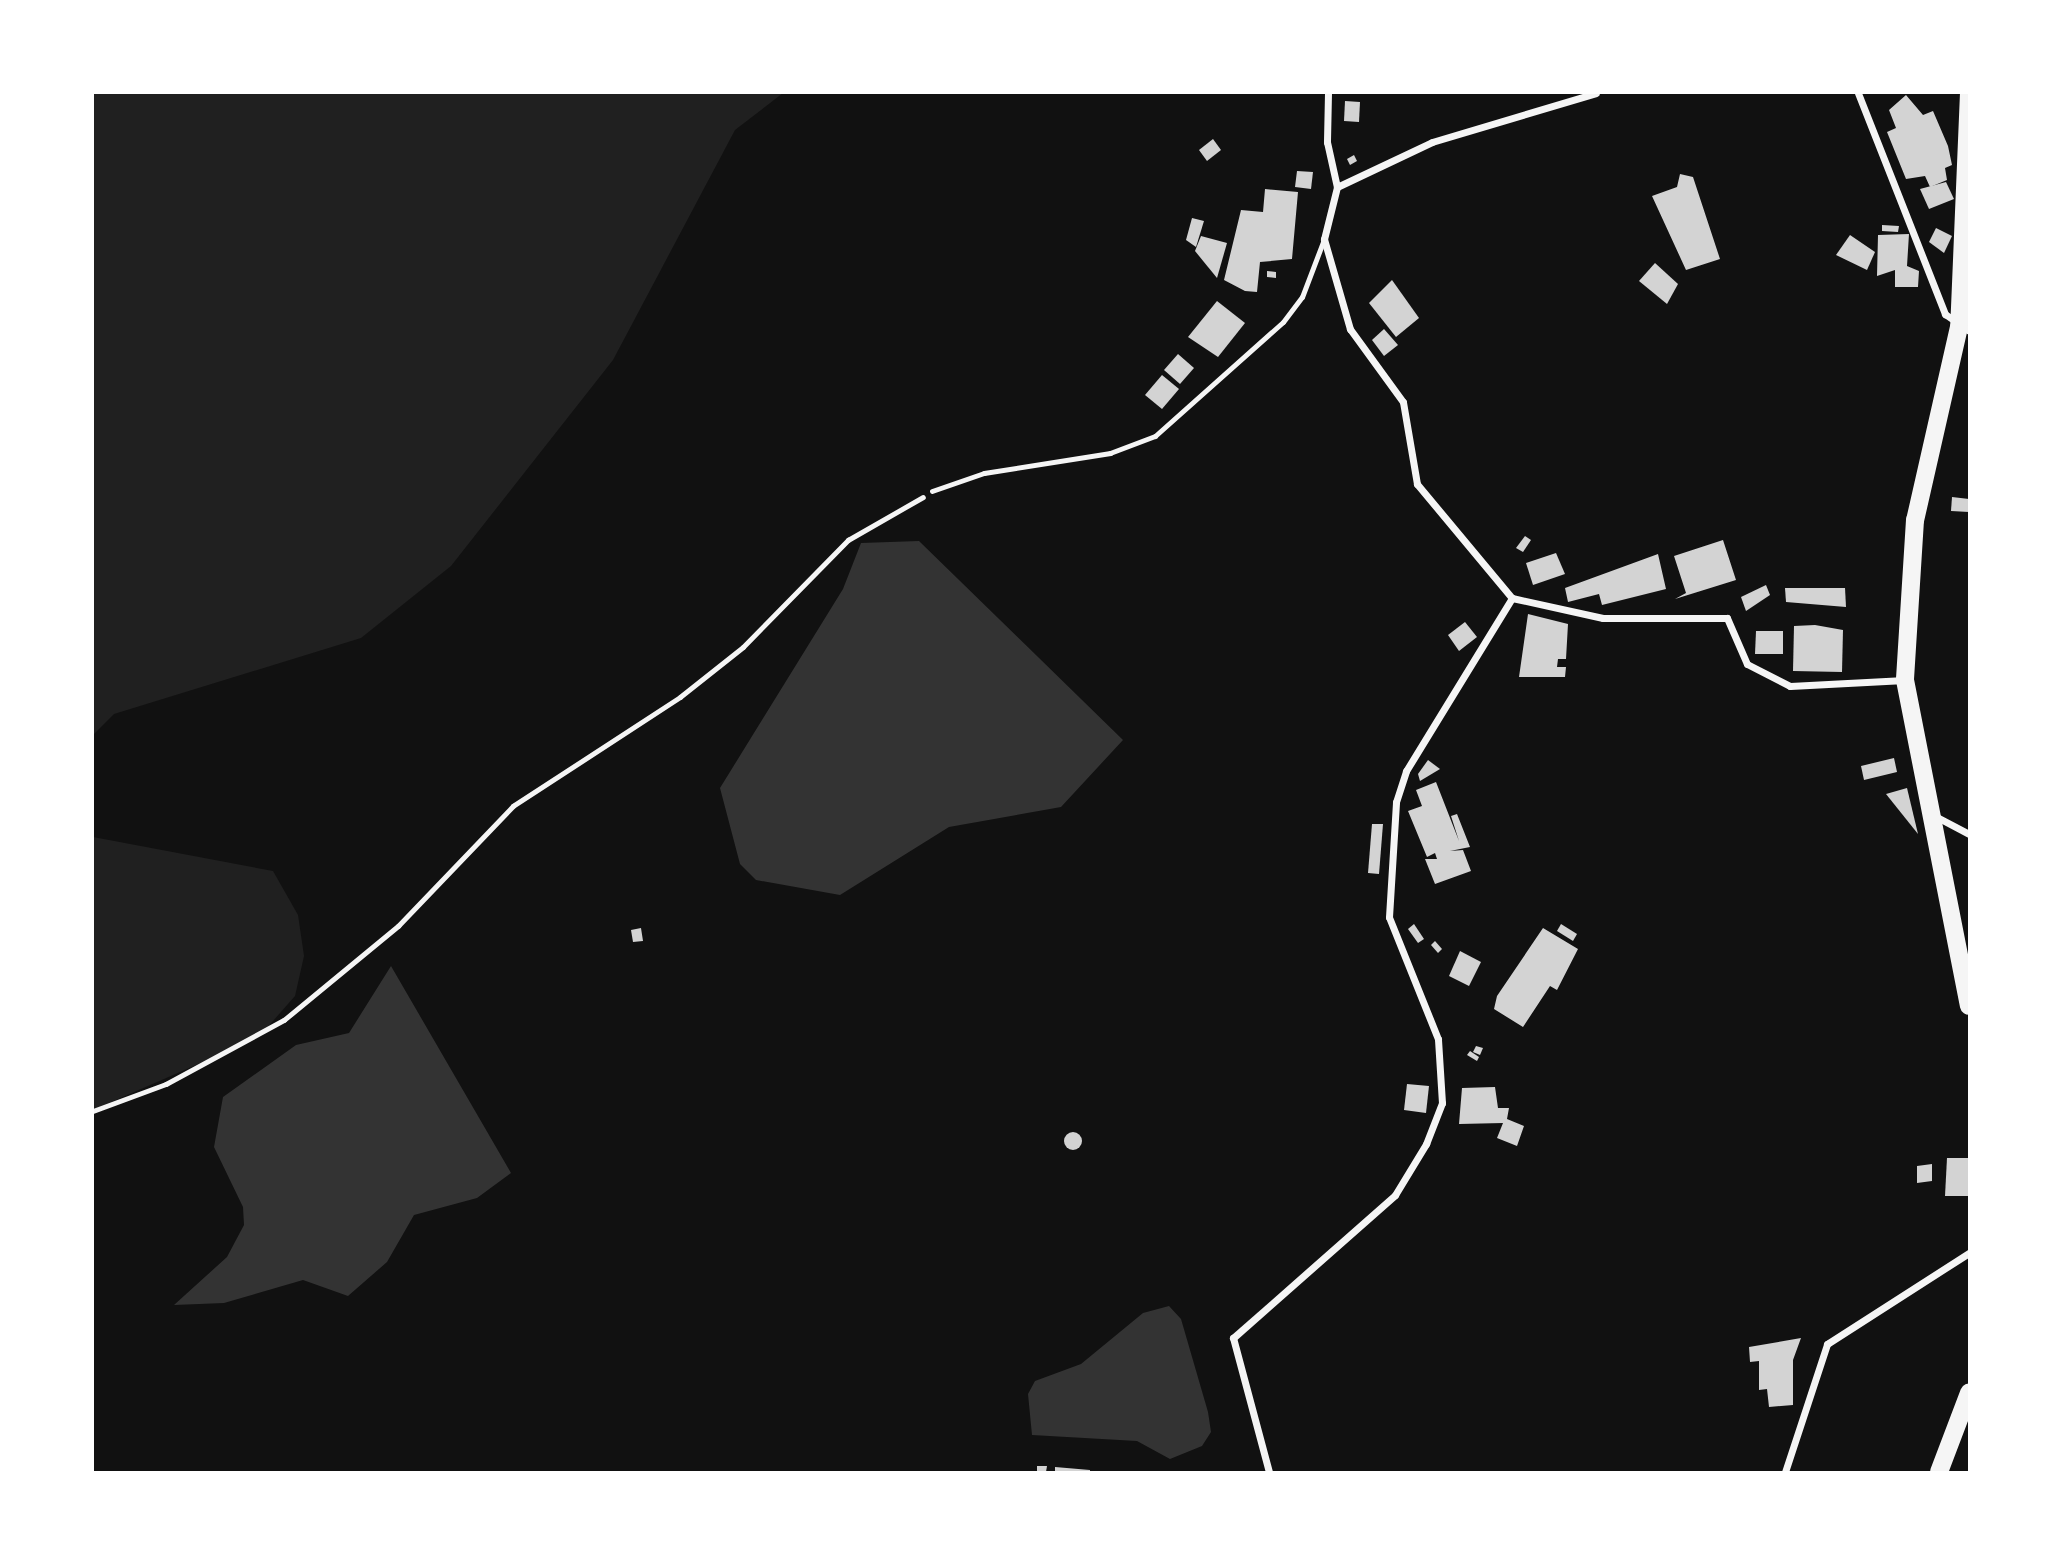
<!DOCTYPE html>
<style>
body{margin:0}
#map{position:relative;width:2062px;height:1565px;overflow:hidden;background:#111;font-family:"Asap Condensed",sans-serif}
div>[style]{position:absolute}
.green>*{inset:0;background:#202020}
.water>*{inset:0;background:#333}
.building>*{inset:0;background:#d3d3d3}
.round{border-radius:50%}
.path>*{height:4.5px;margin:-2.25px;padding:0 2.25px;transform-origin:2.25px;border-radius:2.25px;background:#f5f5f5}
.service>*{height:5px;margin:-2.5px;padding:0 2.5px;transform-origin:2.5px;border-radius:2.5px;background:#f5f5f5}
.minor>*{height:7px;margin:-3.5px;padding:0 3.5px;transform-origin:3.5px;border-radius:3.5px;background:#f5f5f5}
.primary>*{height:18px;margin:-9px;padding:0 9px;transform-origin:9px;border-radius:9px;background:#f5f5f5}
span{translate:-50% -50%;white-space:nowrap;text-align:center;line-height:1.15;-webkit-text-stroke:7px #fff;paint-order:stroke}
.frame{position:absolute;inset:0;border:94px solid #fff;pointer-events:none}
</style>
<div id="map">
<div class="green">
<i style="clip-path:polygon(93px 93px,783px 93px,735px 130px,613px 360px,451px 566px,361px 638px,114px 714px,93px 735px)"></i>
<i style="clip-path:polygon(93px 837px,273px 871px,298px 915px,304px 956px,295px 996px,258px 1038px,93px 1110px)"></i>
</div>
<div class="water">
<i style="clip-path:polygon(919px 541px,1123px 740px,1061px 807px,949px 827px,840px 895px,756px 880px,740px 864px,720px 788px,843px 589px,861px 543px)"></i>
<i style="clip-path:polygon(391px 966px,511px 1173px,477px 1198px,414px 1215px,387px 1262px,348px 1296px,303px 1280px,224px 1303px,174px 1305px,227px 1257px,244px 1225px,243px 1207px,214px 1147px,223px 1097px,296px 1045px,349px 1033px)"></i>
<i style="clip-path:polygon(1169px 1306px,1181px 1319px,1208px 1412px,1211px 1432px,1202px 1446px,1170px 1459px,1137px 1441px,1032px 1435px,1028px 1394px,1035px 1381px,1081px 1364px,1143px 1313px)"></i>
</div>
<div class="building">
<i style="clip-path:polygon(1906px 95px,1923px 115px,1933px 111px,1948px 146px,1952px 165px,1945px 168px,1947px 180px,1930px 187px,1925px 176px,1906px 179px,1887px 132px,1896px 128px,1889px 110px)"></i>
<i style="clip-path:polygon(1345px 101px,1360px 102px,1359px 122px,1344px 121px)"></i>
<i style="clip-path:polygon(1213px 139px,1221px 150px,1207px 161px,1199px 150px)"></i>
<i style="clip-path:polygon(1354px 155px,1357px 161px,1350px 165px,1347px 159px)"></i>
<i style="clip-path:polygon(1297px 171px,1313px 172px,1311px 189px,1295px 187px)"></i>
<i style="clip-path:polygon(1680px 174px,1693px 177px,1720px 259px,1686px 270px,1652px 196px,1677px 187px)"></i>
<i style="clip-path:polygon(1946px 182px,1954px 199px,1929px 209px,1920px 189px)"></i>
<i style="clip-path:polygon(1265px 189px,1298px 192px,1292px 259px,1260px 262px,1257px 292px,1245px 291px,1224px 280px,1241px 210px,1263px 212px)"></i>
<i style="clip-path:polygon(1192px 218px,1204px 221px,1196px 247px,1186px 240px)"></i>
<i style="clip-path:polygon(1882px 225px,1899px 226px,1898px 232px,1882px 231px)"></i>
<i style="clip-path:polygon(1936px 228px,1952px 236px,1944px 253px,1929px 242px)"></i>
<i style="clip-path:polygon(1909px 234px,1907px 266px,1919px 271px,1918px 287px,1895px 287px,1895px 270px,1877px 276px,1878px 235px)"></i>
<i style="clip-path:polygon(1850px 235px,1875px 252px,1867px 270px,1836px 255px)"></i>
<i style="clip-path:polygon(1201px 236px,1227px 243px,1217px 278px,1195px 251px)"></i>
<i style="clip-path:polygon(1655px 263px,1678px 284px,1667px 304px,1639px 281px)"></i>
<i style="clip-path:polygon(1267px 271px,1276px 272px,1276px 278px,1267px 277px)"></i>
<i style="clip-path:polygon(1392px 280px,1419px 318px,1396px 337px,1369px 303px)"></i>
<i style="clip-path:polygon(1217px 301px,1245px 323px,1218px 357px,1188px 337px)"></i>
<i style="clip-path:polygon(1384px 329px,1398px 345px,1384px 356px,1372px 340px)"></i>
<i style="clip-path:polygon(1178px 354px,1194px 368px,1180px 384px,1164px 370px)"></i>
<i style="clip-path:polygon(1162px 375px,1179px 389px,1162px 409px,1145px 395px)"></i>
<i style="clip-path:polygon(1952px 497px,1969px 499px,1969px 512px,1951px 511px)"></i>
<i style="clip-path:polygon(1525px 536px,1531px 540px,1523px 552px,1516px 548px)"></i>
<i style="clip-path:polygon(1723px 540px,1736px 580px,1675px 599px,1686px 593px,1674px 556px)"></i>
<i style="clip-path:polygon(1556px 553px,1565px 574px,1533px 585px,1526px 563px)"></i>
<i style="clip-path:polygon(1658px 554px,1666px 589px,1602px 605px,1599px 594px,1568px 602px,1565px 588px)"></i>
<i style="clip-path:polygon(1766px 585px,1770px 595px,1746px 611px,1741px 597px)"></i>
<i style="clip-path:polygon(1785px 588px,1845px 588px,1846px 607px,1786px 602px)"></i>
<i style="clip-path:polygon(1528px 614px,1568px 624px,1566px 659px,1558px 659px,1557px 667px,1566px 667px,1565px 677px,1519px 677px)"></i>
<i style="clip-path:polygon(1465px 622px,1477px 637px,1459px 651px,1448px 635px)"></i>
<i style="clip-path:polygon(1815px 625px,1843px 630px,1842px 672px,1793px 671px,1794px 626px)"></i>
<i style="clip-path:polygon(1756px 631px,1783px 631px,1783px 654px,1755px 654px)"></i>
<i style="clip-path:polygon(1894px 758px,1897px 772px,1864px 780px,1861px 766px)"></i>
<i style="clip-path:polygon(1428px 760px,1440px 769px,1420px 781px,1418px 774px)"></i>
<i style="clip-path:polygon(1436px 782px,1459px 841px,1451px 816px,1457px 814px,1470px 847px,1450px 851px,1463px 850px,1471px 871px,1435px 884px,1425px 859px,1437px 859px,1435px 853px,1427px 857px,1408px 811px,1422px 806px,1416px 790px)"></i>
<i style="clip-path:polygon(1907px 788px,1918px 834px,1886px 794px)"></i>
<i style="clip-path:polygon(1372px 824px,1383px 824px,1379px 874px,1368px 873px)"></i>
<i style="clip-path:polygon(1414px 924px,1424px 939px,1418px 943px,1408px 929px)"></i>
<i style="clip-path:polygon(1561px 924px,1577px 934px,1573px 941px,1557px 931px)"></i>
<i style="clip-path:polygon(641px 928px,643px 941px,633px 942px,631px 930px)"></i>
<i style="clip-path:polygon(1543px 928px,1578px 949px,1557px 990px,1550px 986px,1523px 1027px,1494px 1009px,1497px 996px)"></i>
<i style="clip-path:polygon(1435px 941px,1442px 949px,1438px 953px,1431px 945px)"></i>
<i style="clip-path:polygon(1460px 951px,1481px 962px,1469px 986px,1449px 976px)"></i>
<i style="clip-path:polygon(1476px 1046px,1483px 1048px,1480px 1055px,1473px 1052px)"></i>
<i style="clip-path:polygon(1470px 1051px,1479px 1057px,1477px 1061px,1467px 1055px)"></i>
<i style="clip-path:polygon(1407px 1084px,1429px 1086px,1426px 1113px,1404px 1110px)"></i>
<i style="clip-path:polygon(1495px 1087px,1498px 1108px,1509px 1108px,1507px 1119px,1524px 1126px,1517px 1146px,1497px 1138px,1503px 1123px,1459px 1124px,1462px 1088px)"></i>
<i class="round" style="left:1064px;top:1132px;width:18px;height:18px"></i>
<i style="clip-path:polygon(1947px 1158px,1969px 1158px,1969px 1196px,1945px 1196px)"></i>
<i style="clip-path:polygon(1932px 1164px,1932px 1181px,1917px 1183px,1917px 1166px)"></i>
<i style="clip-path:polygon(1801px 1338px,1793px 1360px,1793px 1405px,1769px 1407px,1767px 1389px,1759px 1390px,1759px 1361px,1750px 1362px,1749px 1347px)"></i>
<i style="clip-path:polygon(1037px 1466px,1047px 1466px,1046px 1472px,1037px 1472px)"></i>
<i style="clip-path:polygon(1055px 1467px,1090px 1470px,1090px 1472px,1055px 1472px)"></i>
</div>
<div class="path">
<i style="left:93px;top:1111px;width:78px;rotate:-20.3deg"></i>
<i style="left:166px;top:1084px;width:134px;rotate:-28.5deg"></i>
<i style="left:284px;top:1020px;width:148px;rotate:-39.5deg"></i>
<i style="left:398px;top:926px;width:166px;rotate:-46.2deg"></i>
<i style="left:513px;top:806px;width:199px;rotate:-33.1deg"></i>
<i style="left:680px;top:697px;width:80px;rotate:-38.4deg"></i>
<i style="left:743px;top:647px;width:150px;rotate:-45.5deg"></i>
<i style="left:848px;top:540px;width:86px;rotate:-29.8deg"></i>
</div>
<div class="service">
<i style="left:932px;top:491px;width:55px;rotate:-19.1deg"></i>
<i style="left:984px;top:473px;width:128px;rotate:-9deg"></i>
<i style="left:1110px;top:453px;width:48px;rotate:-20.7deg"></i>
<i style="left:1155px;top:436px;width:171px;rotate:-41.7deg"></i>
<i style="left:1283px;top:322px;width:31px;rotate:-53deg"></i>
<i style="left:1302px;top:297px;width:62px;rotate:-69.2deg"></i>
</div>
<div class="minor">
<i style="left:1328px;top:93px;width:49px;rotate:91.2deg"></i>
<i style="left:1327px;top:142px;width:46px;rotate:77.5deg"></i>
<i style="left:1337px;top:187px;width:54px;rotate:104deg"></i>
<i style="left:1324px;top:239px;width:94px;rotate:73.9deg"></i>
<i style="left:1350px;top:329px;width:90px;rotate:54deg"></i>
<i style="left:1403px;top:402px;width:83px;rotate:80.3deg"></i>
<i style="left:1417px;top:484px;width:148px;rotate:50.2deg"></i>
<i style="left:1858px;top:93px;width:238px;rotate:68.5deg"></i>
<i style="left:1945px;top:314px;width:29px;rotate:35deg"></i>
<i style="left:1337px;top:187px;width:105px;rotate:-25.3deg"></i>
<i style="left:1432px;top:142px;width:171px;rotate:-16.6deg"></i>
<i style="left:1933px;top:815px;width:41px;rotate:27.8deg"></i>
<i style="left:1269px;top:1472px;width:139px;rotate:-105deg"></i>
<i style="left:1233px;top:1338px;width:216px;rotate:-41.4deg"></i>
<i style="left:1395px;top:1195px;width:60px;rotate:-58.7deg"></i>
<i style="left:1426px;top:1144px;width:44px;rotate:-68.7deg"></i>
<i style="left:1442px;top:1103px;width:64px;rotate:-93.6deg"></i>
<i style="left:1438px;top:1039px;width:131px;rotate:-111.9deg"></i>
<i style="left:1389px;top:917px;width:115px;rotate:-86.5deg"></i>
<i style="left:1396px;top:802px;width:33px;rotate:-72deg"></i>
<i style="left:1406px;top:771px;width:203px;rotate:-58.5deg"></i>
<i style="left:1512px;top:598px;width:93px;rotate:12.4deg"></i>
<i style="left:1603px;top:618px;width:124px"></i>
<i style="left:1727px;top:618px;width:50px;rotate:66.5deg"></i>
<i style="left:1747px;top:664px;width:48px;rotate:27.1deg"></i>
<i style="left:1790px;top:686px;width:115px;rotate:-3deg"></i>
<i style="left:1785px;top:1472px;width:135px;rotate:-71.8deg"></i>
<i style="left:1827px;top:1344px;width:169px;rotate:-32.7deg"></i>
</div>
<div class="primary">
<i style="left:1969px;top:93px;width:234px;rotate:92.4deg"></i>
<i style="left:1959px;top:327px;width:198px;rotate:102.8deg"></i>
<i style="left:1915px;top:520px;width:160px;rotate:93.6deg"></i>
<i style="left:1905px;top:680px;width:332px;rotate:78.9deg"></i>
<i style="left:1939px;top:1472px;width:85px;rotate:-69.2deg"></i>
</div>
<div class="frame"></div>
</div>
